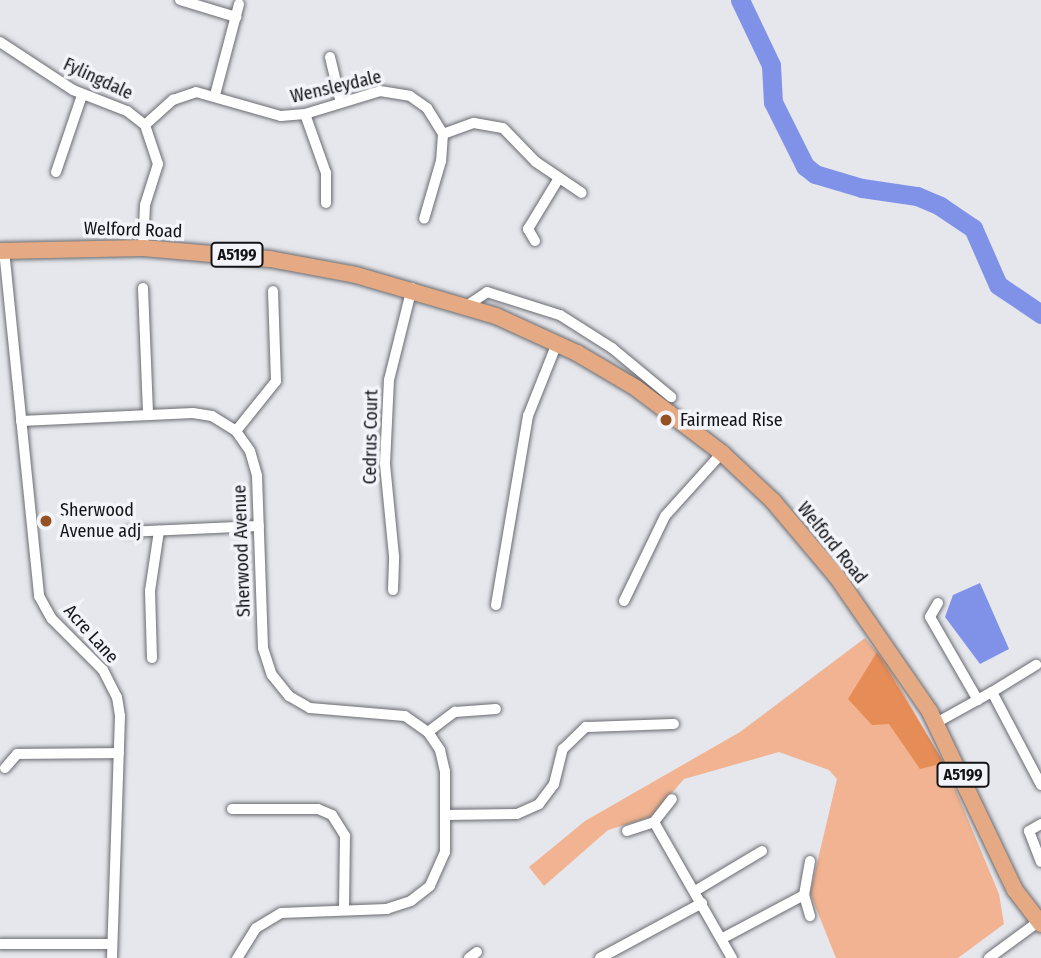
<!DOCTYPE html>
<style>
body{margin:0}
#map{position:relative;width:1041px;height:958px;overflow:hidden;background:#e5e7ec;font-family:"Fira Sans Condensed",sans-serif}
div>[style]{position:absolute}
.green>*{inset:0;background:#f1b391}
.forest>*{inset:0;background:#e68c57}
.water>*{inset:0;background:#8092e8}
.river>*{height:19px;margin:-9.5px;padding:0 9.5px;transform-origin:9.5px;border-radius:9.5px;background:#8092e8}
.roads{filter:drop-shadow(0 0 2px #6a6b70) drop-shadow(0 0 2px #6a6b70)}
.street>*{height:10px;margin:-5px;padding:0 5px;transform-origin:5px;border-radius:5px;background:#fff}
.primary>*{height:16px;margin:-8px;padding:0 8px;transform-origin:8px;border-radius:8px;background:#e5aa83}
.dots>*{width:19px;height:19px;translate:-50% -50%;box-sizing:border-box;border:4px solid #f2f4fa;border-radius:50%}
span{translate:-50% -50%;white-space:nowrap;text-align:center;line-height:1.15;-webkit-text-stroke:7px #f2f4fa;paint-order:stroke}
.shield-label span{padding:2px 5px;background:#f2f4fa;border:2px solid;border-radius:5px;-webkit-text-stroke-width:0}
.shield-label{font-size:16px;color:#131315;font-weight:700}
.street-label{font-size:18px;color:#131315}
.poi-label{font-size:18px;color:#131315}
.left{translate:0 -50%;text-align:left}
</style>
<div id="map">
<div class="green">
<i style="clip-path:polygon(865px 638px,887px 664px,947px 769px,999px 894px,1004px 924px,958px 958px,836px 958px,810px 893px,837px 779px,829px 770px,779px 752px,684px 779px,651px 817px,608px 830px,544px 886px,529px 867px,585px 821px,740px 732px)"></i>
</div>
<div class="forest">
<i style="clip-path:polygon(877px 652px,944px 763px,920px 769px,889px 724px,872px 725px,848px 699px)"></i>
</div>
<div class="water">
<i style="clip-path:polygon(980px 583px,1009px 649px,980px 664px,945px 617px,953px 595px)"></i>
</div>
<div class="river">
<i style="left:740px;top:0;width:72px;rotate:64.5deg"></i>
<i style="left:771px;top:65px;width:37px;rotate:87deg"></i>
<i style="left:773px;top:102px;width:72px;rotate:63.4deg"></i>
<i style="left:805px;top:166px;width:13px;rotate:39deg"></i>
<i style="left:815px;top:174px;width:49px;rotate:16.6deg"></i>
<i style="left:862px;top:188px;width:56px;rotate:8.3deg"></i>
<i style="left:917px;top:196px;width:25px;rotate:23deg"></i>
<i style="left:940px;top:206px;width:40px;rotate:34deg"></i>
<i style="left:973px;top:228px;width:62px;rotate:66.3deg"></i>
<i style="left:998px;top:285px;width:52px;rotate:34deg"></i>
</div>
<div class="roads">
<div class="street">
<i style="left:180px;top:0;width:59px;rotate:16.9deg"></i>
<i style="left:0;top:42px;width:87px;rotate:33.3deg"></i>
<i style="left:73px;top:90px;width:58px;rotate:21.3deg"></i>
<i style="left:127px;top:111px;width:23px;rotate:38deg"></i>
<i style="left:145px;top:125px;width:41px;rotate:71.6deg"></i>
<i style="left:158px;top:164px;width:43px;rotate:107.6deg"></i>
<i style="left:145px;top:205px;width:43px;rotate:92.7deg"></i>
<i style="left:330px;top:57px;width:47px;rotate:76.6deg"></i>
<i style="left:215px;top:95px;width:94px;rotate:-75.2deg"></i>
<i style="left:305px;top:114px;width:63px;rotate:70.4deg"></i>
<i style="left:326px;top:173px;width:30px;rotate:90deg"></i>
<i style="left:145px;top:125px;width:38px;rotate:-42deg"></i>
<i style="left:173px;top:100px;width:24px;rotate:-19deg"></i>
<i style="left:196px;top:92px;width:88px;rotate:15.8deg"></i>
<i style="left:281px;top:116px;width:24px;rotate:-5deg"></i>
<i style="left:305px;top:114px;width:78px;rotate:-17deg"></i>
<i style="left:380px;top:91px;width:30px;rotate:9deg"></i>
<i style="left:410px;top:96px;width:21px;rotate:35deg"></i>
<i style="left:427px;top:108px;width:31px;rotate:58deg"></i>
<i style="left:443px;top:134px;width:27px;rotate:94deg"></i>
<i style="left:441px;top:161px;width:60px;rotate:106.3deg"></i>
<i style="left:443px;top:134px;width:33px;rotate:-20deg"></i>
<i style="left:474px;top:123px;width:29px;rotate:10deg"></i>
<i style="left:503px;top:128px;width:47px;rotate:45.9deg"></i>
<i style="left:536px;top:162px;width:55px;rotate:34deg"></i>
<i style="left:56px;top:172px;width:81px;rotate:-71.3deg"></i>
<i style="left:535px;top:241px;width:14px;rotate:-120deg"></i>
<i style="left:528px;top:229px;width:60px;rotate:-58.7deg"></i>
<i style="left:4px;top:250px;width:348px;rotate:84.2deg"></i>
<i style="left:39px;top:596px;width:26px;rotate:61deg"></i>
<i style="left:52px;top:619px;width:72px;rotate:45deg"></i>
<i style="left:103px;top:670px;width:30px;rotate:63deg"></i>
<i style="left:117px;top:697px;width:19px;rotate:81deg"></i>
<i style="left:120px;top:716px;width:242px;rotate:91.9deg"></i>
<i style="left:143px;top:288px;width:126px;rotate:87.7deg"></i>
<i style="left:468px;top:305px;width:23px;rotate:-34deg"></i>
<i style="left:487px;top:292px;width:77px;rotate:17.5deg"></i>
<i style="left:560px;top:315px;width:62px;rotate:32.4deg"></i>
<i style="left:612px;top:348px;width:77px;rotate:39.7deg"></i>
<i style="left:21px;top:421px;width:172px;rotate:-2.7deg"></i>
<i style="left:193px;top:413px;width:19px;rotate:9deg"></i>
<i style="left:212px;top:416px;width:28px;rotate:32deg"></i>
<i style="left:236px;top:431px;width:24px;rotate:55deg"></i>
<i style="left:250px;top:451px;width:26px;rotate:74deg"></i>
<i style="left:257px;top:476px;width:172px;rotate:88deg"></i>
<i style="left:263px;top:648px;width:28px;rotate:72deg"></i>
<i style="left:272px;top:675px;width:27px;rotate:51deg"></i>
<i style="left:289px;top:696px;width:24px;rotate:30deg"></i>
<i style="left:310px;top:708px;width:95px;rotate:4.8deg"></i>
<i style="left:405px;top:716px;width:28px;rotate:35deg"></i>
<i style="left:428px;top:732px;width:22px;rotate:56deg"></i>
<i style="left:440px;top:750px;width:22px;rotate:77deg"></i>
<i style="left:445px;top:771px;width:81px;rotate:90deg"></i>
<i style="left:445px;top:852px;width:37px;rotate:114deg"></i>
<i style="left:430px;top:886px;width:24px;rotate:142deg"></i>
<i style="left:411px;top:901px;width:25px;rotate:162deg"></i>
<i style="left:387px;top:909px;width:106px;rotate:177.8deg"></i>
<i style="left:281px;top:913px;width:29px;rotate:149deg"></i>
<i style="left:256px;top:928px;width:36px;rotate:122deg"></i>
<i style="left:236px;top:431px;width:64px;rotate:-51.3deg"></i>
<i style="left:276px;top:381px;width:90px;rotate:-91.9deg"></i>
<i style="left:126px;top:532px;width:133px;rotate:-2.6deg"></i>
<i style="left:393px;top:590px;width:34px;rotate:-88deg"></i>
<i style="left:394px;top:556px;width:92px;rotate:-95.6deg"></i>
<i style="left:385px;top:464px;width:84px;rotate:-87.3deg"></i>
<i style="left:389px;top:380px;width:95px;rotate:-76deg"></i>
<i style="left:624px;top:601px;width:94px;rotate:-64.2deg"></i>
<i style="left:665px;top:516px;width:85px;rotate:-47.9deg"></i>
<i style="left:938px;top:603px;width:16px;rotate:120deg"></i>
<i style="left:930px;top:617px;width:96px;rotate:60deg"></i>
<i style="left:496px;top:605px;width:192px;rotate:-80.4deg"></i>
<i style="left:528px;top:416px;width:79px;rotate:-68.3deg"></i>
<i style="left:152px;top:658px;width:67px;rotate:-91.7deg"></i>
<i style="left:150px;top:591px;width:61px;rotate:-81.5deg"></i>
<i style="left:992px;top:692px;width:52px;rotate:-31.5deg"></i>
<i style="left:936px;top:723px;width:64px;rotate:-29deg"></i>
<i style="left:992px;top:692px;width:105px;rotate:62.2deg"></i>
<i style="left:428px;top:732px;width:34px;rotate:-37deg"></i>
<i style="left:455px;top:712px;width:41px;rotate:-4.2deg"></i>
<i style="left:5px;top:768px;width:18px;rotate:-49deg"></i>
<i style="left:17px;top:754px;width:102px;rotate:-0.6deg"></i>
<i style="left:232px;top:809px;width:86px"></i>
<i style="left:318px;top:809px;width:15px;rotate:23deg"></i>
<i style="left:332px;top:815px;width:25px;rotate:58deg"></i>
<i style="left:345px;top:836px;width:73px;rotate:90.8deg"></i>
<i style="left:445px;top:815px;width:72px;rotate:-0.8deg"></i>
<i style="left:517px;top:814px;width:24px;rotate:-24deg"></i>
<i style="left:539px;top:804px;width:25px;rotate:-53deg"></i>
<i style="left:554px;top:784px;width:36px;rotate:-76deg"></i>
<i style="left:563px;top:749px;width:32px;rotate:-44deg"></i>
<i style="left:586px;top:727px;width:88px;rotate:-2deg"></i>
<i style="left:654px;top:822px;width:157px;rotate:60.2deg"></i>
<i style="left:1041px;top:824px;width:14px;rotate:150deg"></i>
<i style="left:1029px;top:831px;width:33px;rotate:69deg"></i>
<i style="left:627px;top:831px;width:28px;rotate:-18deg"></i>
<i style="left:654px;top:822px;width:29px;rotate:-52deg"></i>
<i style="left:810px;top:861px;width:35px;rotate:100deg"></i>
<i style="left:804px;top:895px;width:22px;rotate:74deg"></i>
<i style="left:695px;top:891px;width:78px;rotate:-30.8deg"></i>
<i style="left:723px;top:938px;width:92px;rotate:-28deg"></i>
<i style="left:0;top:944px;width:112px"></i>
<i style="left:469px;top:958px;width:10px;rotate:-37deg"></i>
<i style="left:600px;top:958px;width:116px;rotate:-28.3deg"></i>
<i style="left:989px;top:958px;width:61px;rotate:-36.3deg"></i>
</div>
<div class="primary">
<i style="left:0;top:251px;width:143px;rotate:-1.2deg"></i>
<i style="left:143px;top:248px;width:127px;rotate:5deg"></i>
<i style="left:270px;top:259px;width:87px;rotate:10.5deg"></i>
<i style="left:356px;top:275px;width:146px;rotate:16.3deg"></i>
<i style="left:496px;top:316px;width:89px;rotate:24.6deg"></i>
<i style="left:577px;top:353px;width:69px;rotate:30.7deg"></i>
<i style="left:636px;top:388px;width:108px;rotate:37.1deg"></i>
<i style="left:722px;top:453px;width:70px;rotate:43.3deg"></i>
<i style="left:773px;top:501px;width:99px;rotate:49.9deg"></i>
<i style="left:837px;top:577px;width:164px;rotate:55.4deg"></i>
<i style="left:930px;top:712px;width:197px;rotate:64.5deg"></i>
<i style="left:1015px;top:890px;width:43px;rotate:52.6deg"></i>
</div>
</div>
<div class="dots">
<i style="left:666px;top:420px;background:#955024"></i>
<i style="left:46px;top:521px;background:#955024"></i>
</div>
<div class="shield-label">
<span style="left:237px;top:255px">A5199</span>
<span style="left:963px;top:775px">A5199</span>
</div>
<div class="street-label">
<span style="left:98px;top:79px;rotate:25deg">Fylingdale</span>
<span style="left:336px;top:87px;rotate:-13deg">Wensleydale</span>
<span style="left:133px;top:230px;rotate:2deg">Welford Road</span>
<span style="left:371px;top:437px;rotate:-89deg">Cedrus Court</span>
<span style="left:832px;top:543px;rotate:51deg">Welford Road</span>
<span style="left:242px;top:551px;rotate:-92deg">Sherwood Avenue</span>
<span style="left:91px;top:634px;rotate:48deg">Acre Lane</span>
</div>
<div class="poi-label">
<span class="left" style="left:680px;top:420px">Fairmead Rise</span>
<span class="left" style="left:60px;top:521px">Sherwood<br>Avenue adj</span>
</div>
</div>
